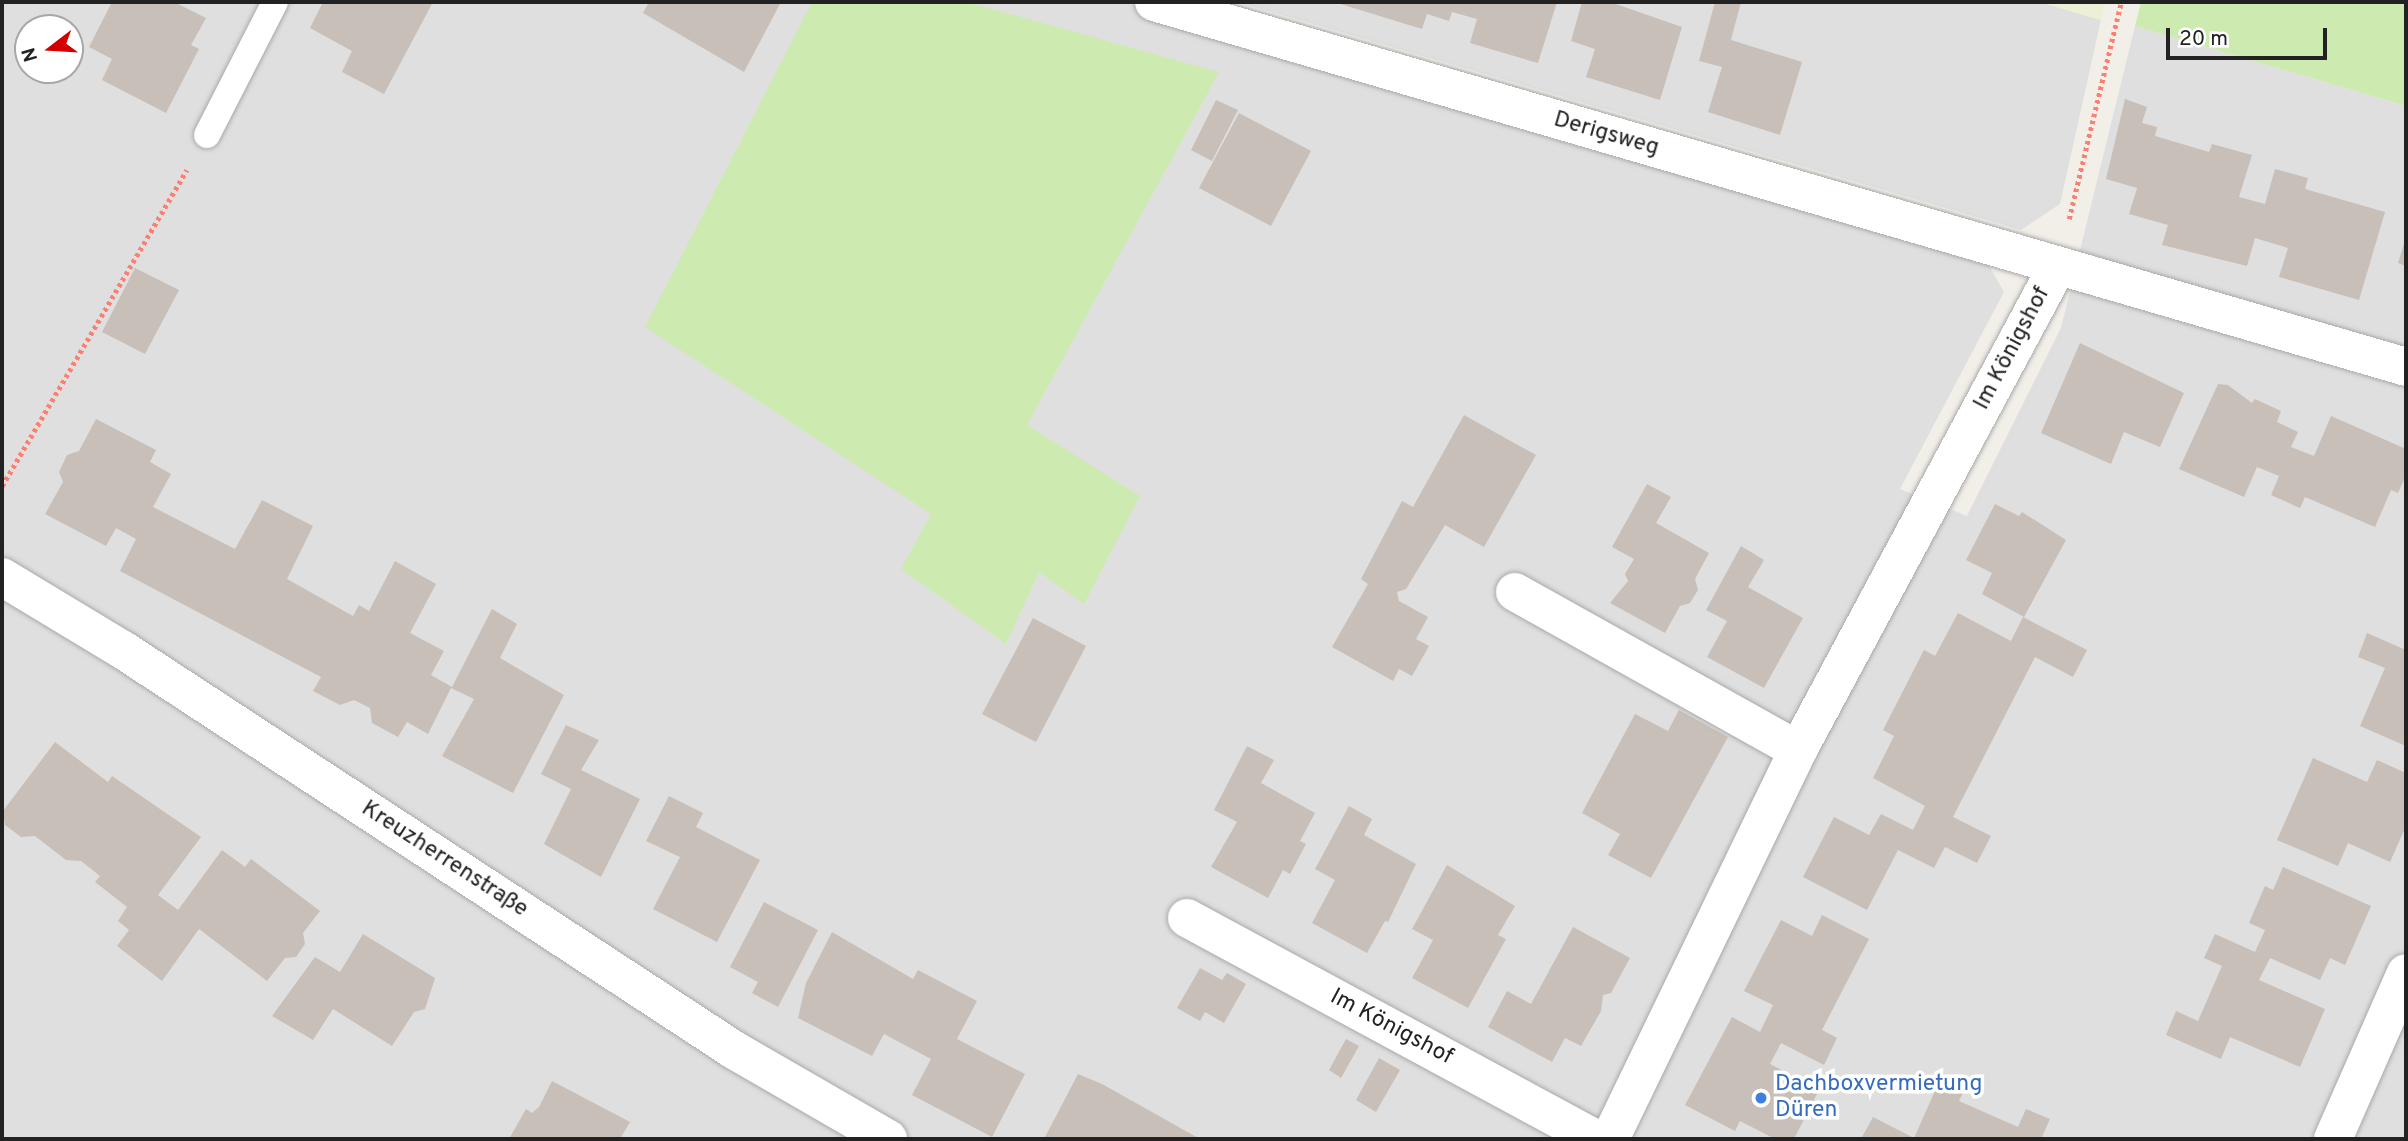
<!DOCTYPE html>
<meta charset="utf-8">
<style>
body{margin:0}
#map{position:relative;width:2408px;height:1141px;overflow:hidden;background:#f2efe9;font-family:Overpass,sans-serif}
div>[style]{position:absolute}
.residential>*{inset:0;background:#e0dfdf}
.farmland>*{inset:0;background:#eef0d5}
.grass>*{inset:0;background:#cdebb0}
.building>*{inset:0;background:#c7bfb8}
.path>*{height:4.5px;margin-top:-2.25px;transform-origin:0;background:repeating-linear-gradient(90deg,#fa8072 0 3.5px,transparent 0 7px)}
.roads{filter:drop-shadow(0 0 2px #a9a9a9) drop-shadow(0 0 2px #a9a9a9)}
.lane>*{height:26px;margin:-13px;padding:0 13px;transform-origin:13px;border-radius:13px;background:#fff}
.street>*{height:38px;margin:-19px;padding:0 19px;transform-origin:19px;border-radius:19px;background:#fff}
.dots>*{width:19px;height:19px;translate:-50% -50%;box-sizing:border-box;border:4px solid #fff;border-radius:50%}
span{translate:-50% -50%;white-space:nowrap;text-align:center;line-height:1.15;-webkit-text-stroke:7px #fff;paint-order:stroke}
.street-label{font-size:23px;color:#222}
.shop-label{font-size:23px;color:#366cbe}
.left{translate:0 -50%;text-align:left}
.frame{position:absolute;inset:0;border:4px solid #222;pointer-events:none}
.north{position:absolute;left:14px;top:14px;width:70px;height:70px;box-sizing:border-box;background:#fff;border:2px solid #a7a7a7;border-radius:50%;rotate:253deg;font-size:19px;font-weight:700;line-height:28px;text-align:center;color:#222}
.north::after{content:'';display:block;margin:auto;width:24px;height:32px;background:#d40000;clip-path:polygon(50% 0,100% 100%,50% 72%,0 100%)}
.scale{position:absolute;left:2166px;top:28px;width:161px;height:32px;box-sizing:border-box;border:4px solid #222;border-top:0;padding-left:9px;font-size:21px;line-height:24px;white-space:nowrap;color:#222;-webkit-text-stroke:5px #fff;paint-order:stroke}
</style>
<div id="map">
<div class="residential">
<i style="clip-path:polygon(evenodd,2px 2px,1123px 2px,1982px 253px,2004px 292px,1900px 489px,1967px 516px,2061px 328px,2135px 26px,2406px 106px,2406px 1139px,2px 1139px,2px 2px,28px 28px,70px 28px,70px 70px,28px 70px,28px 28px)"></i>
<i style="clip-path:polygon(1237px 2px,2040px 2px,2101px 20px,2060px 204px,2021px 230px)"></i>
</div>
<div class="farmland">
<i style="clip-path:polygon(2040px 2px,2106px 2px,2101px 20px)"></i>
</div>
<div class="grass">
<i style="clip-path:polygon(812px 2px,967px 2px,1219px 72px,1027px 425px,1140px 496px,1084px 604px,1039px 572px,1006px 644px,901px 569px,931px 514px,645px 327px)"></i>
<i style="clip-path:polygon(2141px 2px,2406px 2px,2406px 106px,2135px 26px)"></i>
</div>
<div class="building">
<i style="clip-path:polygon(112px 2px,174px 2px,206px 18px,191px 45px,199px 49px,166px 113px,102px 80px,112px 59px,89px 47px)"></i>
<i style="clip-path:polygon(323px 2px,433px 2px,384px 94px,342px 72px,352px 51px,310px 28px)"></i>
<i style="clip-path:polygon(649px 2px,781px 2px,744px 72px,643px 13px)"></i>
<i style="clip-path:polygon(1334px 2px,1557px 2px,1538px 63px,1470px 43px,1477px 19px,1452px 12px,1449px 21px,1427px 14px,1422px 29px)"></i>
<i style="clip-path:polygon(1582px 2px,1610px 2px,1682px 27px,1660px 100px,1586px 77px,1595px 49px,1571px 41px)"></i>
<i style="clip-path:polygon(1715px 2px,1741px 2px,1731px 40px,1802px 62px,1780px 135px,1708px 112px,1722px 67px,1699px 61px)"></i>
<i style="clip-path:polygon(2125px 99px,2147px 107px,2142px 123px,2157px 127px,2155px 136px,2209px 152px,2212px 144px,2252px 155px,2239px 197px,2265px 204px,2275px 169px,2308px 178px,2305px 189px,2385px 212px,2359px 300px,2279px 277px,2288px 248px,2255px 238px,2247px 266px,2162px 245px,2168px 225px,2129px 214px,2137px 188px,2106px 179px)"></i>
<i style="clip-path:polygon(1216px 100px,1238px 110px,1212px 161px,1191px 150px)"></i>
<i style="clip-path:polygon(1239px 113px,1311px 151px,1271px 226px,1199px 188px)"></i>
<i style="clip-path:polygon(2406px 237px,2406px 266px,2398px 263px)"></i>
<i style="clip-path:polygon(135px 268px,179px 290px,145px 354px,102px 332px)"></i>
<i style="clip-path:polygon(2080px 343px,2184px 393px,2160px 447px,2124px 432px,2111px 464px,2041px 433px)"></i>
<i style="clip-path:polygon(2218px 384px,2228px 385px,2252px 403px,2255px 399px,2281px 411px,2277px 422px,2298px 432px,2291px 447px,2314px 456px,2331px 416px,2406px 449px,2406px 475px,2398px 493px,2391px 490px,2375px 527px,2305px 497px,2300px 508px,2271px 495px,2279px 476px,2257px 467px,2244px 497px,2179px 469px)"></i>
<i style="clip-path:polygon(1464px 415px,1536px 455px,1484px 547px,1445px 525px,1406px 589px,1397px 592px,1399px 601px,1428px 617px,1416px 639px,1429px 646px,1412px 676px,1399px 669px,1393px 681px,1332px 647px,1368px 584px,1361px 579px,1402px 501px,1413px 507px)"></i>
<i style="clip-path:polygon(96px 419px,156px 450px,150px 462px,171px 474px,153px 507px,235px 549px,262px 500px,313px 526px,287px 579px,353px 616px,359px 605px,369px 611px,395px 561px,436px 584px,410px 633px,444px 651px,431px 675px,452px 687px,492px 609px,517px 624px,500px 658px,564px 695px,513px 793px,442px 756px,474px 699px,451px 688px,428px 734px,407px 722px,398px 737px,372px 723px,370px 708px,354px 700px,340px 705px,313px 691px,321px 677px,120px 571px,136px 539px,116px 528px,106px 546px,45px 514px,63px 482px,59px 472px,67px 455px,79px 451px)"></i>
<i style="clip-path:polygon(1647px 484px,1671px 497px,1656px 523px,1709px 553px,1695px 579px,1698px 590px,1690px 603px,1680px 606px,1665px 633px,1610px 603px,1628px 581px,1625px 574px,1634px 559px,1612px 547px)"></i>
<i style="clip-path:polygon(1995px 504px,2019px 516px,2022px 512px,2066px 540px,2024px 617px,1982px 594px,1992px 573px,1966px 560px)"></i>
<i style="clip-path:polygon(1741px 546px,1764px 560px,1748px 587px,1803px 618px,1764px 688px,1707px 657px,1727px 621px,1706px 610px)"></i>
<i style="clip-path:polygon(1958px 613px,2011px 641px,2023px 617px,2087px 650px,2073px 677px,2035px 657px,1953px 817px,1991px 836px,1977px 863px,1945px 847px,1934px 868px,1898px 850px,1867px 910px,1803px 877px,1834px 817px,1869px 835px,1881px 814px,1913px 830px,1925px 806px,1873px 778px,1894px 736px,1883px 730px,1924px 650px,1935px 656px)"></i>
<i style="clip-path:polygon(1033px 618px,1086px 646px,1036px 742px,982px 714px)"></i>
<i style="clip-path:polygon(2367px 633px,2406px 650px,2406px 746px,2360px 726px,2385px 668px,2358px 657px)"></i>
<i style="clip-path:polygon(1679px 710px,1728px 737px,1651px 878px,1608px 855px,1620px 834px,1582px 813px,1635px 714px,1668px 731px)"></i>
<i style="clip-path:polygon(566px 725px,599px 740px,581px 770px,640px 799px,601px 877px,544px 844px,571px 789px,541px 774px)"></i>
<i style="clip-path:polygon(55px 742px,108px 782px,112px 776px,201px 837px,158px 895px,178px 910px,222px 850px,245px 867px,251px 859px,320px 911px,303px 933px,305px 944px,296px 957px,285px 958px,267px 981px,199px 929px,162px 981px,117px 946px,129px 930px,118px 921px,127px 907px,95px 882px,100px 876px,81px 861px,66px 860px,35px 836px,21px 837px,5px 825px,3px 811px)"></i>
<i style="clip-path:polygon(1247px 746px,1274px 760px,1261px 783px,1315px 813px,1300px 841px,1306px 844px,1290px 874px,1283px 870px,1268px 898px,1211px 867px,1237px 822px,1214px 810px)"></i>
<i style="clip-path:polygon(2313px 758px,2367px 782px,2377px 760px,2406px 773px,2406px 826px,2390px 862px,2348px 843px,2338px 866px,2277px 840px)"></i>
<i style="clip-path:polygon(669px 796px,703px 813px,696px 827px,760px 860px,717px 942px,653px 909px,680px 857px,646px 841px)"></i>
<i style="clip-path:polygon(1349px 806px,1372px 819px,1364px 835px,1416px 864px,1388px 922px,1385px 921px,1367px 953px,1312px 923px,1335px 880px,1315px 869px)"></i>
<i style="clip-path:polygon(1447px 865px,1515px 906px,1498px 935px,1506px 939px,1468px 1008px,1412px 978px,1433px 940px,1412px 929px)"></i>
<i style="clip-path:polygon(2283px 867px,2371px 906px,2345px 965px,2330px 958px,2320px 980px,2270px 958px,2259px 980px,2325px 1009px,2300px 1067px,2230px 1037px,2221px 1059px,2166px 1035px,2176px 1011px,2198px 1021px,2222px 966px,2204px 958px,2215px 934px,2255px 952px,2265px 930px,2249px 923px,2265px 886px,2273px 890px)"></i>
<i style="clip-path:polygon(764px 902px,818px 930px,778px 1007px,752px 993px,758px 982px,730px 967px)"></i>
<i style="clip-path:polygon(1822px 915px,1869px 939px,1822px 1030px,1837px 1038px,1824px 1065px,1781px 1043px,1770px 1064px,1819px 1090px,1794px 1139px,1775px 1139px,1740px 1121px,1735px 1131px,1685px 1105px,1732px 1017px,1760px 1032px,1773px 1005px,1744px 991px,1781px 920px,1812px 936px)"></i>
<i style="clip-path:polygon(1573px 927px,1630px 958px,1611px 993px,1603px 995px,1601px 1011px,1581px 1046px,1565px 1038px,1552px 1062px,1488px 1027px,1507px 991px,1531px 1004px)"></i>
<i style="clip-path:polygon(832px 932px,913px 979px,918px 970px,977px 1001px,957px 1039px,1025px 1074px,992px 1137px,912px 1095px,931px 1059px,884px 1034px,872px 1056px,798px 1018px,806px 983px)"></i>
<i style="clip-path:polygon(363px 934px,435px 978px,425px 1009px,414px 1012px,392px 1046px,333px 1009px,313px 1040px,272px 1016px,315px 957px,340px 972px)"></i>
<i style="clip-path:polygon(1200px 968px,1222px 980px,1227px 973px,1246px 984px,1224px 1023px,1205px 1012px,1200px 1021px,1177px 1008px)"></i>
<i style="clip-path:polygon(1346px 1039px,1359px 1046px,1341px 1078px,1329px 1070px)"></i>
<i style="clip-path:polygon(1379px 1058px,1400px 1070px,1376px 1112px,1356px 1100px)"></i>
<i style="clip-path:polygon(1943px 1073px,1967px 1084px,1959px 1101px,2018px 1127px,2026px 1109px,2050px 1119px,2041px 1139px,1861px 1139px,1873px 1117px,1914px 1138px)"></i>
<i style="clip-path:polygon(1078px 1074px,1102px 1084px,1200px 1139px,1044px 1139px)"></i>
<i style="clip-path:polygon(552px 1081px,630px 1122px,620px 1139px,509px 1139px,526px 1109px,532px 1113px,539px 1107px)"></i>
</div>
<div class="path">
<i style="left:2069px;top:219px;width:223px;rotate:-76.5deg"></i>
<i style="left:2px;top:486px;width:366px;rotate:-59.7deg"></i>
</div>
<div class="roads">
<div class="lane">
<i style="left:207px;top:135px;width:149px;rotate:-62.9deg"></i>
</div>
<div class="street">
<i style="left:1154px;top:2px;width:1304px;rotate:16.25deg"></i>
<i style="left:2px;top:577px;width:141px;rotate:31.1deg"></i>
<i style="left:123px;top:650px;width:730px;rotate:33.21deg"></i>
<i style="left:734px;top:1050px;width:178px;rotate:30deg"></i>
<i style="left:1515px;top:592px;width:324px;rotate:29.2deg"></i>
<i style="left:1187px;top:918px;width:464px;rotate:28.4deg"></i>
<i style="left:1610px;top:1139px;width:432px;rotate:-64.2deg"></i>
<i style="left:1798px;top:750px;width:548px;rotate:-61.8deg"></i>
<i style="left:2333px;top:1139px;width:181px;rotate:-66.3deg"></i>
</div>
</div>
<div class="dots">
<i style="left:1761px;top:1098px;background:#3f7fe0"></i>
</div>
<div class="street-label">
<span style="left:1606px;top:135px;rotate:16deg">Derigsweg</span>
<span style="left:2013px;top:349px;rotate:-62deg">Im Königshof</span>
<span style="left:444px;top:860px;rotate:33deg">Kreuzherrenstraße</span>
<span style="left:1391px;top:1028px;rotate:28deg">Im Königshof</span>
</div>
<div class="shop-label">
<span class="left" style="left:1775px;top:1098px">Dachboxvermietung<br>Düren</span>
</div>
<div class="frame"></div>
<div class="north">N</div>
<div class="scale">20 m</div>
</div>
